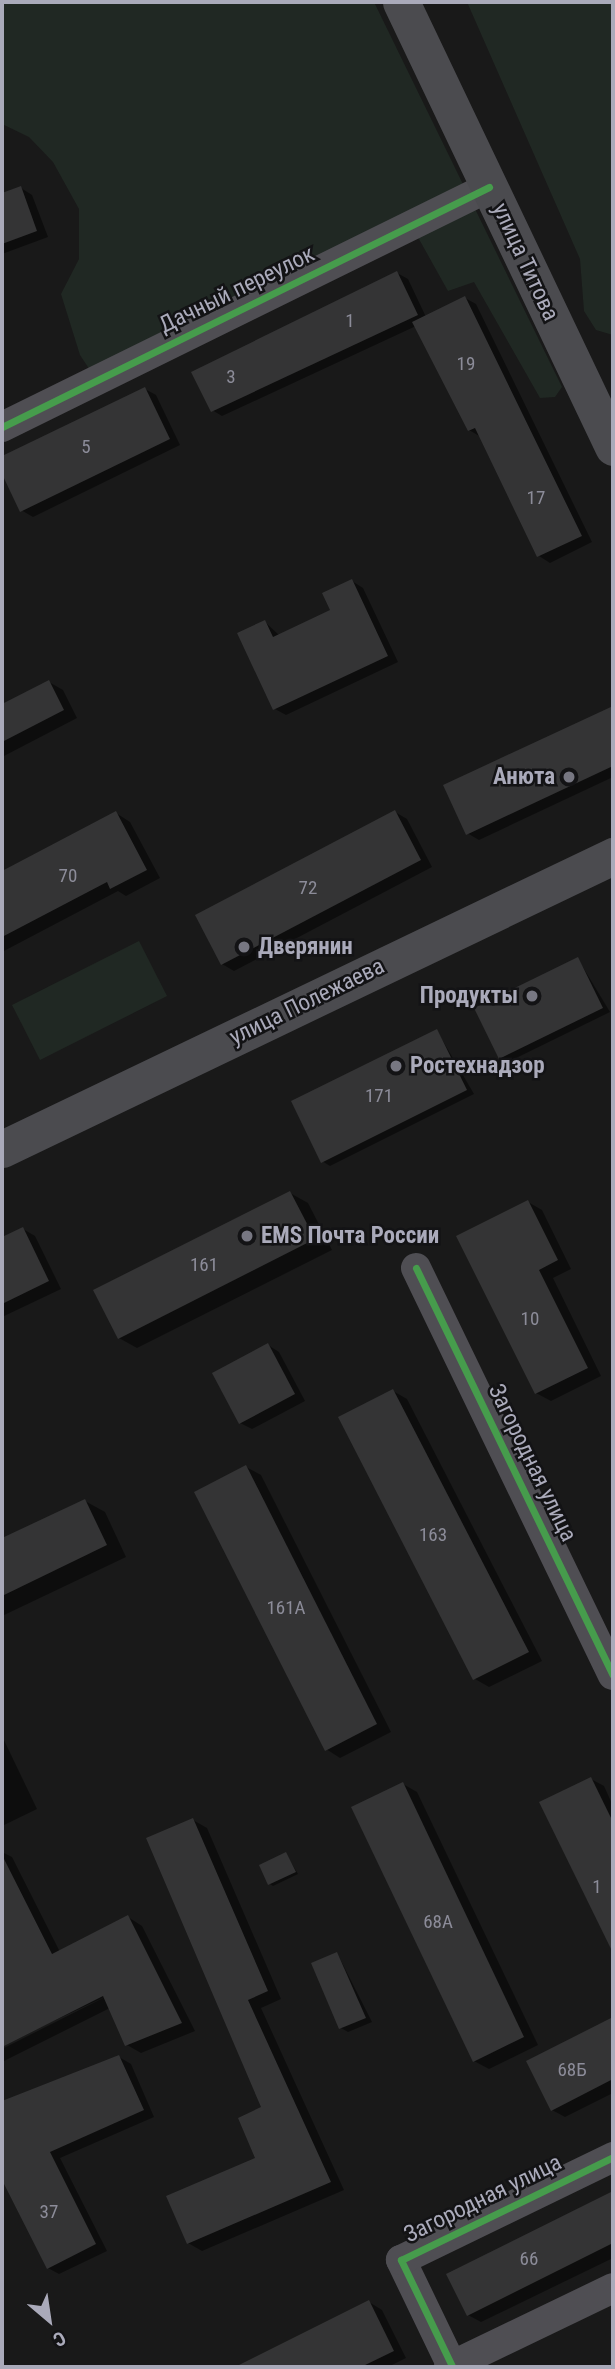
<!DOCTYPE html>
<meta charset="utf-8">
<style>
body{margin:0}
#map{position:relative;width:615px;height:2369px;overflow:hidden;background:#191919;font-family:"Roboto Condensed",sans-serif}
div>[style]{position:absolute}
.green>*{inset:0;background:#202823}
.shadow>*{inset:0;background:#0007}
.building>*{inset:0;background:#343435}
.minor>*{height:30px;margin:-15px;padding:0 15px;transform-origin:15px;border-radius:15px;background:#4f4e53}
.major>*{height:37px;margin:-18.5px;padding:0 18.5px;transform-origin:18.5px;border-radius:18.5px;background:#4b4b4f}
.cycleway>*{height:7px;margin:-3.5px;padding:0 3.5px;transform-origin:3.5px;border-radius:3.5px;background:#469c4c}
.dots>*{width:19px;height:19px;translate:-50% -50%;box-sizing:border-box;border:4px solid #131315;border-radius:50%}
span{translate:-50% -50%;white-space:nowrap;text-align:center;line-height:1.15;-webkit-text-stroke:5px #131315;paint-order:stroke}
.number-label{font-size:19px;color:#8c8c99}
.number-label span{-webkit-text-stroke-width:0}
.street-label{font-size:23px;color:#aaaaba}
.poi-label{font-size:23px;color:#aaaaba;font-weight:700}
.right{translate:-100% -50%;text-align:right}
.left{translate:0 -50%;text-align:left}
.frame{position:absolute;inset:0;border:4px solid #aaaaba;pointer-events:none}
.north{position:absolute;left:14px;top:2285px;width:70px;height:70px;-webkit-text-stroke:5px #131315;paint-order:stroke;rotate:151deg;font-size:19px;font-weight:700;line-height:28px;text-align:center;color:#aaaaba}
.north::after{content:'';display:block;margin:auto;width:24px;height:32px;background:#aaaaba;clip-path:polygon(50% 0,100% 100%,50% 72%,0 100%)}
</style>
<div id="map">
<div class="green">
<i style="clip-path:polygon(2px 2px,374px 2px,562px 387px,555px 397px,540px 398px,474px 282px,448px 291px,415px 232px,103px 390px,80px 355px,61px 294px,79px 259px,79px 209px,53px 162px,29px 137px,2px 124px)"></i>
<i style="clip-path:polygon(467px 2px,613px 2px,613px 335px,596px 330px,584px 311px,580px 259px)"></i>
<i style="clip-path:polygon(139px 941px,167px 996px,40px 1060px,12px 1005px)"></i>
</div>
<div class="shadow">
<i style="clip-path:polygon(21px 188px,32px 195px,48px 237px,2px 254px,2px 195px)"></i>
<i style="clip-path:polygon(397px 273px,408px 279px,426px 317px,465px 298px,476px 304px,592px 542px,550px 563px,539px 556px,481px 437px,469px 430px,416px 326px,222px 416px,212px 410px)"></i>
<i style="clip-path:polygon(145px 389px,156px 395px,180px 445px,33px 517px,21px 510px,2px 458px)"></i>
<i style="clip-path:polygon(352px 581px,363px 588px,398px 662px,286px 715px,275px 709px,265px 622px,280px 636px,333px 611px)"></i>
<i style="clip-path:polygon(49px 682px,63px 690px,77px 718px,2px 757px,2px 706px)"></i>
<i style="clip-path:polygon(613px 708px,613px 777px,479px 840px,467px 833px,445px 786px)"></i>
<i style="clip-path:polygon(395px 812px,407px 819px,432px 867px,234px 971px,222px 964px)"></i>
<i style="clip-path:polygon(116px 813px,130px 822px,160px 878px,126px 896px,118px 891px,2px 952px,2px 873px)"></i>
<i style="clip-path:polygon(578px 959px,610px 1012px,508px 1062px,500px 1058px)"></i>
<i style="clip-path:polygon(437px 1031px,474px 1094px,330px 1166px,322px 1161px)"></i>
<i style="clip-path:polygon(290px 1193px,308px 1203px,332px 1250px,137px 1348px,119px 1338px)"></i>
<i style="clip-path:polygon(528px 1202px,542px 1210px,571px 1269px,553px 1278px,601px 1376px,551px 1401px,536px 1393px)"></i>
<i style="clip-path:polygon(23px 1229px,35px 1236px,61px 1289px,2px 1317px,2px 1239px)"></i>
<i style="clip-path:polygon(268px 1345px,279px 1352px,305px 1401px,252px 1429px,240px 1423px)"></i>
<i style="clip-path:polygon(393px 1391px,407px 1399px,542px 1661px,489px 1687px,475px 1679px,340px 1418px)"></i>
<i style="clip-path:polygon(246px 1467px,261px 1475px,391px 1732px,340px 1758px,326px 1749px)"></i>
<i style="clip-path:polygon(85px 1501px,105px 1512px,126px 1557px,2px 1616px,2px 1540px)"></i>
<i style="clip-path:polygon(2px 1736px,37px 1809px,2px 1826px)"></i>
<i style="clip-path:polygon(591px 1779px,604px 1786px,613px 1806px,613px 1949px,541px 1803px)"></i>
<i style="clip-path:polygon(403px 1784px,417px 1792px,538px 2045px,489px 2069px,474px 2061px)"></i>
<i style="clip-path:polygon(193px 1820px,207px 1828px,281px 1999px,261px 2008px,344px 2190px,202px 2251px,188px 2243px,258px 2159px,264px 2108px)"></i>
<i style="clip-path:polygon(2px 1852px,12px 1857px,60px 1952px,128px 1917px,142px 1926px,195px 2031px,141px 2053px,127px 2045px,110px 2008px,2px 2062px,2px 2049px,111px 1994px,2px 2045px)"></i>
<i style="clip-path:polygon(286px 1854px,298px 1874px,273px 1886px,270px 1884px)"></i>
<i style="clip-path:polygon(337px 1953px,372px 2022px,348px 2032px,341px 2028px)"></i>
<i style="clip-path:polygon(613px 2019px,613px 2093px,565px 2117px,552px 2110px,528px 2061px)"></i>
<i style="clip-path:polygon(119px 2057px,131px 2064px,154px 2117px,60px 2158px,107px 2251px,59px 2274px,48px 2268px,2px 2176px,2px 2106px)"></i>
<i style="clip-path:polygon(613px 2193px,613px 2258px,481px 2322px,468px 2315px,448px 2275px)"></i>
<i style="clip-path:polygon(369px 2302px,382px 2310px,406px 2358px,388px 2367px,239px 2367px)"></i>
</div>
<div class="building">
<i style="clip-path:polygon(21px 186px,37px 231px,2px 244px,2px 193px)"></i>
<i style="clip-path:polygon(397px 271px,418px 315px,211px 412px,191px 372px)"></i>
<i style="clip-path:polygon(465px 296px,582px 536px,537px 557px,475px 428px,468px 431px,412px 322px)"></i>
<i style="clip-path:polygon(145px 387px,170px 439px,20px 512px,2px 474px,2px 456px)"></i>
<i style="clip-path:polygon(352px 579px,388px 656px,273px 710px,237px 633px,265px 620px,273px 637px,330px 610px,322px 593px)"></i>
<i style="clip-path:polygon(49px 680px,64px 710px,2px 742px,2px 704px)"></i>
<i style="clip-path:polygon(613px 706px,613px 766px,466px 835px,443px 785px)"></i>
<i style="clip-path:polygon(395px 810px,421px 860px,221px 965px,195px 915px)"></i>
<i style="clip-path:polygon(116px 811px,147px 870px,110px 889px,107px 882px,2px 937px,2px 871px)"></i>
<i style="clip-path:polygon(578px 957px,603px 1008px,499px 1059px,474px 1008px)"></i>
<i style="clip-path:polygon(437px 1029px,467px 1090px,321px 1163px,291px 1101px)"></i>
<i style="clip-path:polygon(290px 1191px,315px 1239px,118px 1339px,93px 1290px)"></i>
<i style="clip-path:polygon(528px 1200px,558px 1260px,539px 1270px,588px 1368px,535px 1394px,456px 1236px)"></i>
<i style="clip-path:polygon(23px 1227px,49px 1281px,2px 1304px,2px 1237px)"></i>
<i style="clip-path:polygon(268px 1343px,295px 1394px,239px 1424px,212px 1373px)"></i>
<i style="clip-path:polygon(393px 1389px,529px 1652px,473px 1680px,338px 1417px)"></i>
<i style="clip-path:polygon(246px 1465px,377px 1724px,325px 1751px,194px 1492px)"></i>
<i style="clip-path:polygon(85px 1499px,107px 1545px,2px 1596px,2px 1538px)"></i>
<i style="clip-path:polygon(591px 1777px,613px 1822px,613px 1953px,539px 1802px)"></i>
<i style="clip-path:polygon(403px 1782px,524px 2037px,473px 2062px,351px 1807px)"></i>
<i style="clip-path:polygon(193px 1818px,268px 1991px,248px 2000px,331px 2182px,187px 2244px,166px 2196px,255px 2158px,238px 2118px,261px 2107px,146px 1838px)"></i>
<i style="clip-path:polygon(286px 1852px,296px 1872px,268px 1885px,259px 1865px)"></i>
<i style="clip-path:polygon(2px 1855px,52px 1954px,128px 1915px,182px 2023px,125px 2046px,103px 1996px,2px 2047px)"></i>
<i style="clip-path:polygon(337px 1952px,366px 2018px,339px 2029px,311px 1963px)"></i>
<i style="clip-path:polygon(613px 2017px,613px 2079px,551px 2111px,526px 2061px)"></i>
<i style="clip-path:polygon(119px 2055px,144px 2110px,50px 2152px,96px 2244px,47px 2269px,2px 2180px,2px 2101px)"></i>
<i style="clip-path:polygon(613px 2191px,613px 2243px,467px 2316px,446px 2274px)"></i>
<i style="clip-path:polygon(369px 2300px,394px 2351px,361px 2367px,235px 2367px)"></i>
</div>
<div class="minor">
<i style="left:2px;top:427px;width:543px;rotate:-26.23deg"></i>
<i style="left:416px;top:1268px;width:452px;rotate:64.2deg"></i>
<i style="left:452px;top:2366px;width:118px;rotate:-115.7deg"></i>
<i style="left:401px;top:2260px;width:236px;rotate:-25.9deg"></i>
<i style="left:449px;top:2367px;width:182px;rotate:-25.7deg"></i>
</div>
<div class="major">
<i style="left:401px;top:2px;width:493px;rotate:64.5deg"></i>
<i style="left:2px;top:1149px;width:678px;rotate:-25.62deg"></i>
</div>
<div class="cycleway">
<i style="left:2px;top:427px;width:543px;rotate:-26.23deg"></i>
<i style="left:416px;top:1268px;width:452px;rotate:64.2deg"></i>
<i style="left:452px;top:2366px;width:118px;rotate:-115.7deg"></i>
<i style="left:401px;top:2260px;width:236px;rotate:-25.9deg"></i>
</div>
<div class="dots">
<i style="left:569px;top:777px;background:#777782"></i>
<i style="left:244px;top:947px;background:#777782"></i>
<i style="left:532px;top:996px;background:#777782"></i>
<i style="left:396px;top:1066px;background:#777782"></i>
<i style="left:247px;top:1236px;background:#777782"></i>
</div>
<div class="number-label">
<span style="left:350px;top:321px">1</span>
<span style="left:466px;top:364px">19</span>
<span style="left:231px;top:377px">3</span>
<span style="left:86px;top:447px">5</span>
<span style="left:536px;top:498px">17</span>
<span style="left:68px;top:876px">70</span>
<span style="left:308px;top:888px">72</span>
<span style="left:379px;top:1096px">171</span>
<span style="left:204px;top:1265px">161</span>
<span style="left:530px;top:1319px">10</span>
<span style="left:433px;top:1535px">163</span>
<span style="left:286px;top:1608px">161А</span>
<span style="left:597px;top:1887px">1</span>
<span style="left:438px;top:1922px">68А</span>
<span style="left:572px;top:2070px">68Б</span>
<span style="left:49px;top:2212px">37</span>
<span style="left:529px;top:2259px">66</span>
</div>
<div class="street-label">
<span style="left:525px;top:262px;rotate:65deg">улица Титова</span>
<span style="left:237px;top:290px;rotate:-26deg">Дачный переулок</span>
<span style="left:307px;top:1002px;rotate:-26deg">улица Полежаева</span>
<span style="left:532px;top:1463px;rotate:64deg">Загородная улица</span>
<span style="left:483px;top:2199px;rotate:-26deg">Загородная улица</span>
</div>
<div class="poi-label">
<span class="right" style="left:555px;top:777px">Анюта</span>
<span class="left" style="left:258px;top:947px">Дверянин</span>
<span class="right" style="left:518px;top:996px">Продукты</span>
<span class="left" style="left:410px;top:1066px">Ростехнадзор</span>
<span class="left" style="left:261px;top:1236px">EMS Почта России</span>
</div>
<div class="frame"></div>
<div class="north">С</div>
</div>
